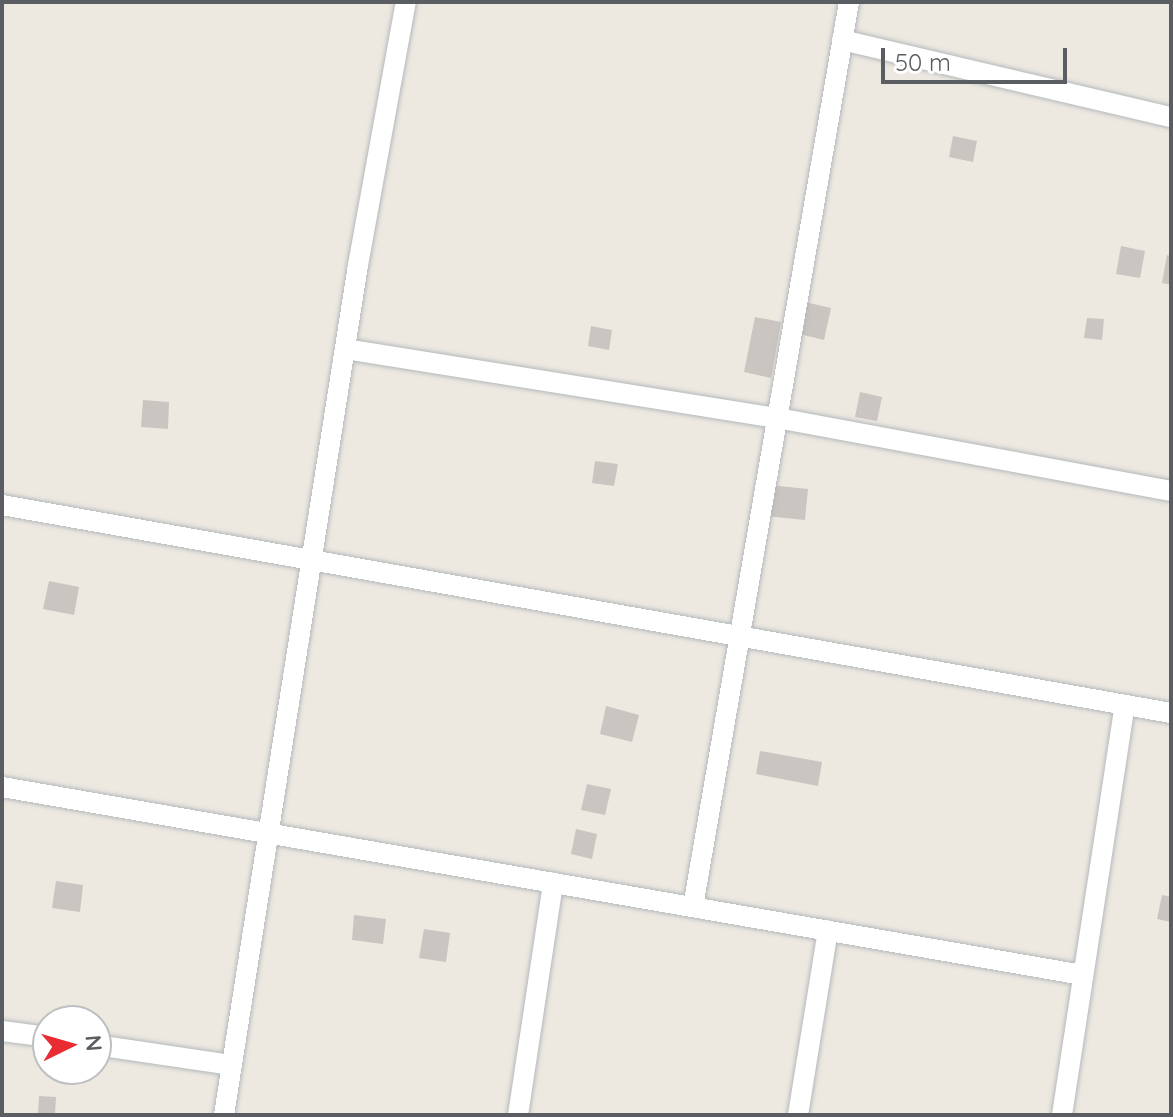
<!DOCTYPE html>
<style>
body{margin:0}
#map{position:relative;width:1173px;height:1117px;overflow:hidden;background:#ede9e1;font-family:Quicksand,sans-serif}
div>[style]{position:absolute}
.building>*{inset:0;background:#cac5c0}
.roads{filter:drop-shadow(0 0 2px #b4b8bc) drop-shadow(0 0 2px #b4b8bc)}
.minor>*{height:20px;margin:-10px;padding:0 10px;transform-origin:10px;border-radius:10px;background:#fff}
span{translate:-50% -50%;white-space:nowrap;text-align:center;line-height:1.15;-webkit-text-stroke:8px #fff;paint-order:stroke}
.frame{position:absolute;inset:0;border:4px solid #5a5e62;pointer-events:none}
.north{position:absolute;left:32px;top:1005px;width:80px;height:80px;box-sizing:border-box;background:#fff;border:2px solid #bdbfc0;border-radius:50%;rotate:85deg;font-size:22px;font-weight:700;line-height:32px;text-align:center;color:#5a5e62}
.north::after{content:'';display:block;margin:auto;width:28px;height:36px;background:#e82c32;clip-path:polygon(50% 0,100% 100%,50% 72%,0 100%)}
.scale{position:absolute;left:881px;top:48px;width:186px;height:36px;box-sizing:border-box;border:4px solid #5a5e62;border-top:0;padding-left:10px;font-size:24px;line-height:28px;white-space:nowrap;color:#5a5e62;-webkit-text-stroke:6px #fff;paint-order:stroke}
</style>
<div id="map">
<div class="building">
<i style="clip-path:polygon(953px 136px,977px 141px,973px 162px,949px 157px)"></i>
<i style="clip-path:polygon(1121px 246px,1145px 251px,1140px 278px,1116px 274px)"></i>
<i style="clip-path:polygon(1167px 255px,1171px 256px,1171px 285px,1162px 283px)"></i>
<i style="clip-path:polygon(805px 302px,831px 308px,824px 340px,799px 334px)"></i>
<i style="clip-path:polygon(755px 317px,781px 322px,771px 378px,744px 372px)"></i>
<i style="clip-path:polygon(1087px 318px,1104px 319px,1102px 340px,1084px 338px)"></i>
<i style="clip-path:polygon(591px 326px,612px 330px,609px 350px,588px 346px)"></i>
<i style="clip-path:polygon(860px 392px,882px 397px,877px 421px,855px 417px)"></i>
<i style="clip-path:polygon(143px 400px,169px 402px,168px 429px,141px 427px)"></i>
<i style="clip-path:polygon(595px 461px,618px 464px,614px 486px,592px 483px)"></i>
<i style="clip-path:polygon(769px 485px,808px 489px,805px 520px,766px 516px)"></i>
<i style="clip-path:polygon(49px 581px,79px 587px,74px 615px,43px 609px)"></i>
<i style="clip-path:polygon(606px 706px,639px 715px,632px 742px,600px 734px)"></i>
<i style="clip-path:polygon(760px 751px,822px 762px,818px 786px,756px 774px)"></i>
<i style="clip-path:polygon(587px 784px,611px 789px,605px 815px,581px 810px)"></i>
<i style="clip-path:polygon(576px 829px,597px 834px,592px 859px,571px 854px)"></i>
<i style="clip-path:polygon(56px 881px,83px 885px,80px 912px,52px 908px)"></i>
<i style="clip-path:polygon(1162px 895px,1171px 897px,1171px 922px,1157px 919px)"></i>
<i style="clip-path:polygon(354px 915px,386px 919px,383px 944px,352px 940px)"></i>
<i style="clip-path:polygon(424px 929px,450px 933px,446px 962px,419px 958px)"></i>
<i style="clip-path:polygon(39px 1096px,56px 1097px,55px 1115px,38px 1114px)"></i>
</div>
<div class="roads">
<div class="minor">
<i style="left:842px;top:40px;width:338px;rotate:13.2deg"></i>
<i style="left:345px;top:349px;width:437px;rotate:9.1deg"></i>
<i style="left:777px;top:418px;width:401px;rotate:10.5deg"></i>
<i style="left:2px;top:505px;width:1187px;rotate:10.09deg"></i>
<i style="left:2px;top:787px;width:1097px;rotate:9.87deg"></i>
<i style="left:693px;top:907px;width:918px;rotate:-80.22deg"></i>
<i style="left:2px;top:1031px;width:46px;rotate:7.4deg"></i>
<i style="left:96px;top:1045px;width:136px;rotate:8.4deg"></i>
<i style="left:224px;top:1115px;width:860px;rotate:-81.04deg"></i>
<i style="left:358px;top:265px;width:267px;rotate:-79.7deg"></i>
<i style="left:518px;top:1115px;width:235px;rotate:-81.4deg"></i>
<i style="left:798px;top:1115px;width:187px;rotate:-80.8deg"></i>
<i style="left:1062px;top:1115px;width:415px;rotate:-81.3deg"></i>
</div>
</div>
<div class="frame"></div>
<div class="north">N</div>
<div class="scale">50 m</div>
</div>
